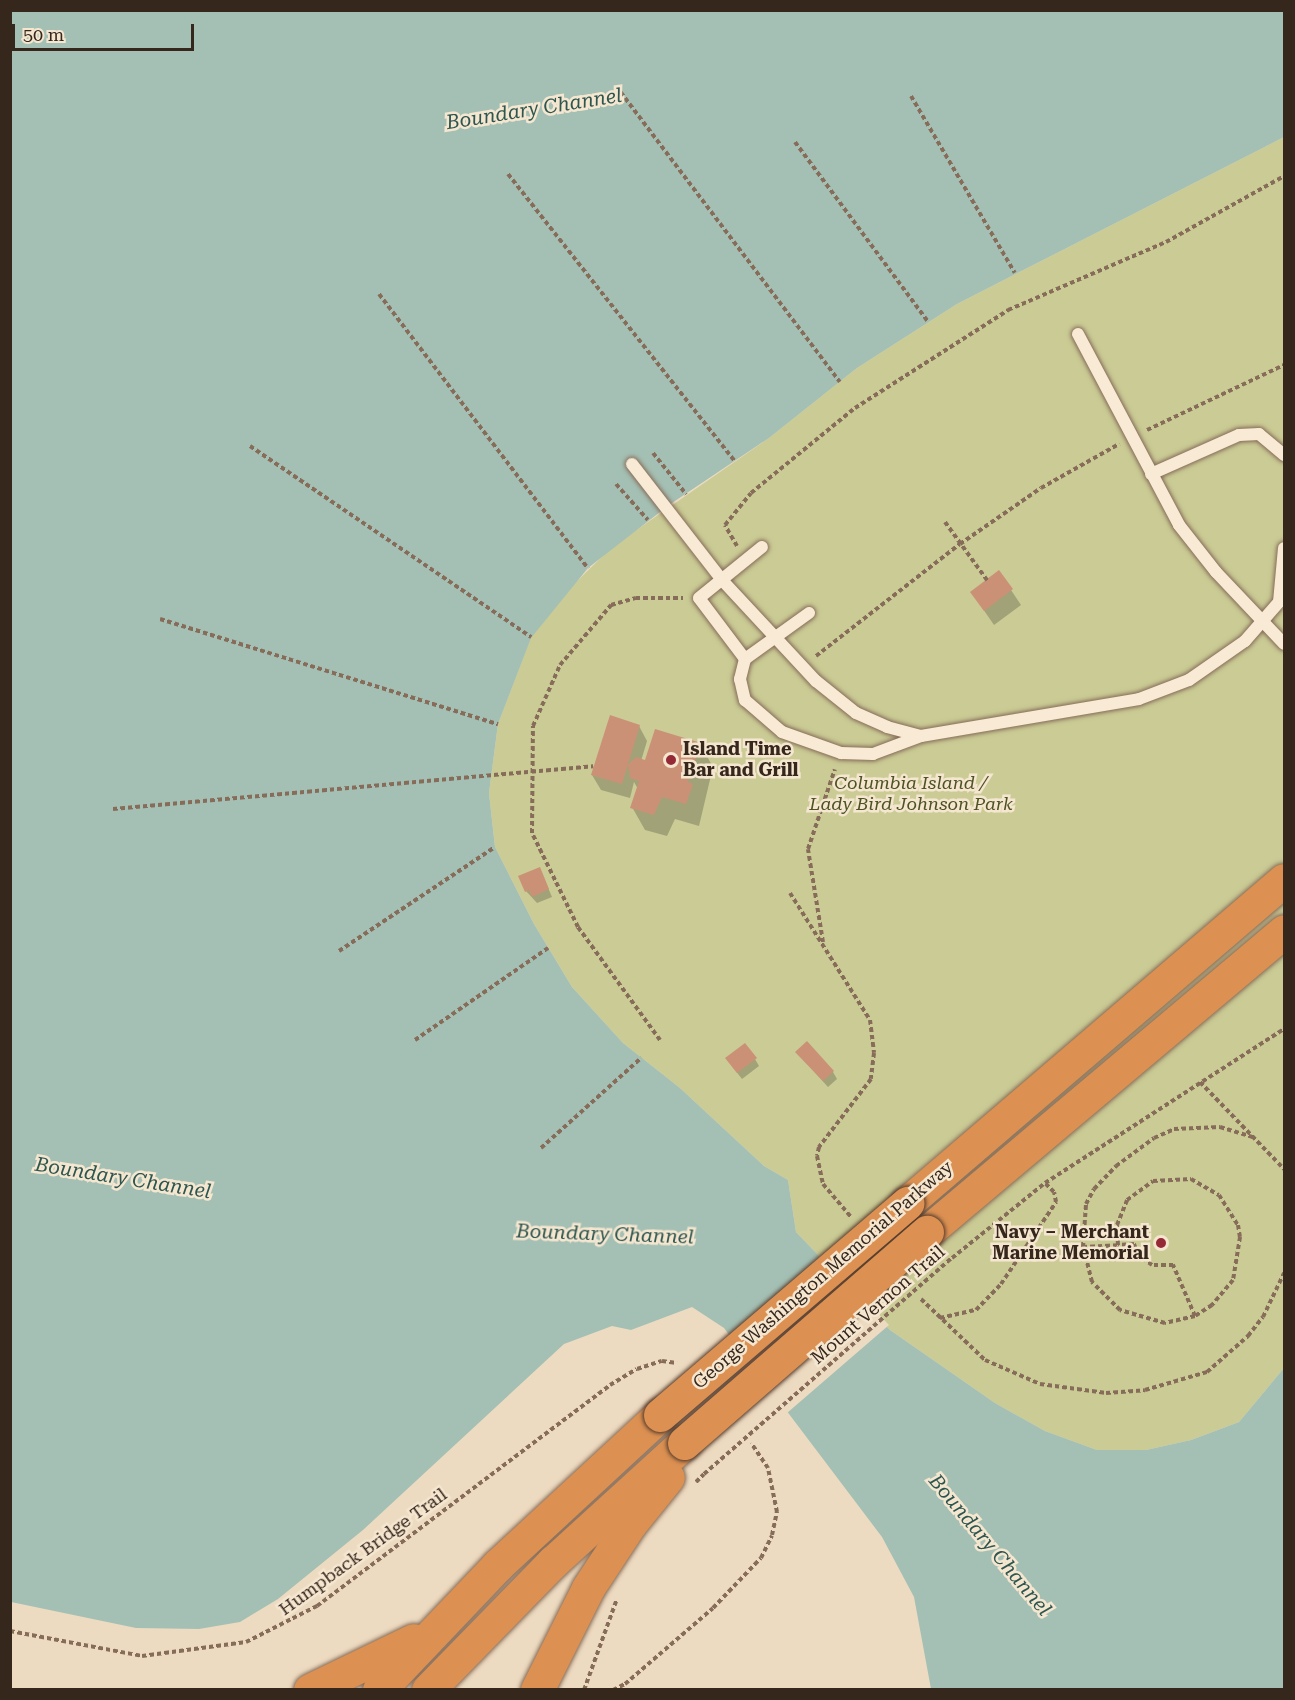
<!DOCTYPE html>
<meta charset="utf-8">
<style>
body{margin:0}
#map{position:relative;width:1295px;height:1700px;overflow:hidden;background:#eddbc1;font-family:"Roboto Serif",serif}
div>[style]{position:absolute}
.green>*{inset:0;background:#cacb95}
.water>*{inset:0;background:#a4c0b4}
.pier>*{inset:0;background:#eddbc1}
.shadow>*{inset:0;background:#0003}
.building>*{inset:0;background:#cb9177}
.path>*{height:4px;margin-top:-2px;transform-origin:0;background:repeating-linear-gradient(90deg,#866c59 0 4.5px,transparent 0 7.5px)}
.roads{filter:drop-shadow(0 0 2px #866c59) drop-shadow(0 0 2px #866c59)}
.service>*{height:12px;margin:-6px;padding:0 6px;transform-origin:6px;border-radius:6px;background:#f8ead4}
.motorway>*{height:33px;margin:-16.5px;padding:0 16.5px;transform-origin:16.5px;border-radius:16.5px;background:#dc9152}
.path-bridge>*{height:4px;margin-top:-2px;transform-origin:0;background:repeating-linear-gradient(90deg,#866c59 0 4.5px,transparent 0 7.5px)}
.bridges{filter:drop-shadow(0 0 2px #543b2d) drop-shadow(0 0 2px #543b2d)}
.motorway-bridge>*{height:33px;margin:-16.5px;padding:0 16.5px;transform-origin:16.5px;border-radius:16.5px;background:#dc9152}
.dots>*{width:16px;height:16px;translate:-50% -50%;box-sizing:border-box;border:3px solid #f5e6d0;border-radius:50%}
span{translate:-50% -50%;white-space:nowrap;text-align:center;line-height:1.15;-webkit-text-stroke:5px #f5e6d0;paint-order:stroke}
.poi-label{font-size:18px;color:#36271d;font-weight:700}
.left{translate:0 -50%;text-align:left}
.right{translate:-100% -50%;text-align:right}
.park-label{font-size:18px;color:#4c5224;font-style:italic}
.street-label{font-size:18px;color:#36271d}
.water-label{font-size:20px;color:#2c564f;font-style:italic}
.frame{position:absolute;inset:0;border:12px solid #36271d;pointer-events:none}
.scale{position:absolute;left:12px;top:24px;width:182px;height:27px;box-sizing:border-box;border:3px solid #36271d;border-top:0;padding-left:8px;font-size:18px;line-height:21px;white-space:nowrap;color:#36271d;-webkit-text-stroke:4px #f5e6d0;paint-order:stroke}
</style>
<div id="map">
<div class="green">
<i style="clip-path:polygon(1284px 137px,1284px 1368px,1239px 1422px,1191px 1440px,1146px 1450px,1097px 1450px,1045px 1431px,995px 1403px,890px 1330px,796px 1232px,788px 1180px,764px 1166px,680px 1088px,623px 1043px,572px 987px,534px 924px,495px 847px,489px 793px,498px 724px,531px 637px,565px 593px,612px 547px,769px 438px,857px 368px,957px 304px)"></i>
</div>
<div class="water">
<i style="clip-path:polygon(11px 11px,1284px 11px,1284px 137px,957px 304px,857px 368px,769px 438px,669px 505px,588px 568px,531px 638px,498px 724px,489px 793px,495px 847px,534px 924px,572px 987px,623px 1043px,680px 1088px,764px 1166px,788px 1180px,796px 1232px,890px 1330px,995px 1403px,1045px 1431px,1097px 1450px,1146px 1450px,1191px 1440px,1239px 1422px,1284px 1368px,1284px 1689px,931px 1689px,914px 1597px,882px 1537px,724px 1328px,692px 1307px,631px 1330px,612px 1326px,564px 1344px,363px 1530px,278px 1599px,240px 1622px,199px 1629px,136px 1628px,11px 1602px)"></i>
</div>
<div class="pier">
<i style="clip-path:polygon(822px 1255px,889px 1325px,787px 1413px,728px 1337px)"></i>
</div>
<div class="shadow">
<i style="clip-path:polygon(999px 572px,1021px 605px,994px 625px,972px 593px)"></i>
<i style="clip-path:polygon(639px 726px,647px 741px,641px 761px,646px 762px,700px 744px,713px 767px,699px 826px,675px 819px,667px 836px,645px 830px,632px 807px,638px 789px,634px 782px,630px 798px,601px 790px,592px 775px)"></i>
<i style="clip-path:polygon(543px 876px,552px 897px,537px 903px,526px 891px)"></i>
<i style="clip-path:polygon(797px 1053px,833px 1072px,837px 1079px,828px 1087px)"></i>
<i style="clip-path:polygon(755px 1059px,759px 1066px,742px 1079px,731px 1065px)"></i>
</div>
<div class="building">
<i style="clip-path:polygon(999px 570px,1013px 589px,984px 611px,970px 592px)"></i>
<i style="clip-path:polygon(610px 715px,640px 725px,622px 784px,591px 775px)"></i>
<i style="clip-path:polygon(655px 729px,701px 743px,688px 782px,693px 784px,686px 804px,662px 797px,654px 815px,630px 808px,639px 781px,630px 778px,628px 765px,636px 757px,645px 760px)"></i>
<i style="clip-path:polygon(540px 867px,549px 889px,532px 897px,529px 890px,525px 892px,518px 876px)"></i>
<i style="clip-path:polygon(807px 1041px,834px 1071px,823px 1081px,795px 1052px)"></i>
<i style="clip-path:polygon(745px 1043px,757px 1058px,737px 1073px,725px 1058px)"></i>
</div>
<div class="path">
<i style="left:616px;top:86px;width:371px;rotate:52.9deg"></i>
<i style="left:911px;top:96px;width:205px;rotate:59.6deg"></i>
<i style="left:795px;top:142px;width:224px;rotate:53.5deg"></i>
<i style="left:508px;top:174px;width:366px;rotate:51.7deg"></i>
<i style="left:379px;top:294px;width:345px;rotate:52.7deg"></i>
<i style="left:1147px;top:430px;width:152px;rotate:-25.4deg"></i>
<i style="left:250px;top:446px;width:340px;rotate:34.2deg"></i>
<i style="left:653px;top:453px;width:53px;rotate:51.2deg"></i>
<i style="left:616px;top:484px;width:48px;rotate:48.4deg"></i>
<i style="left:945px;top:522px;width:72px;rotate:54.1deg"></i>
<i style="left:737px;top:546px;width:24px;rotate:-120deg"></i>
<i style="left:725px;top:525px;width:41px;rotate:-50.9deg"></i>
<i style="left:751px;top:493px;width:134px;rotate:-39.3deg"></i>
<i style="left:855px;top:408px;width:182px;rotate:-32.6deg"></i>
<i style="left:1008px;top:310px;width:172px;rotate:-23.3deg"></i>
<i style="left:1166px;top:242px;width:135px;rotate:-29.2deg"></i>
<i style="left:160px;top:619px;width:354px;rotate:17.3deg"></i>
<i style="left:816px;top:656px;width:182px;rotate:-37.9deg"></i>
<i style="left:960px;top:544px;width:98px;rotate:-34.7deg"></i>
<i style="left:1041px;top:488px;width:90px;rotate:-29.4deg"></i>
<i style="left:113px;top:809px;width:482px;rotate:-5.1deg"></i>
<i style="left:790px;top:893px;width:150px;rotate:57.8deg"></i>
<i style="left:870px;top:1020px;width:33px;rotate:83deg"></i>
<i style="left:874px;top:1053px;width:26px;rotate:97deg"></i>
<i style="left:871px;top:1079px;width:86px;rotate:127.4deg"></i>
<i style="left:819px;top:1147px;width:9px;rotate:103deg"></i>
<i style="left:817px;top:1156px;width:29px;rotate:78deg"></i>
<i style="left:823px;top:1184px;width:43px;rotate:49.7deg"></i>
<i style="left:823px;top:942px;width:94px;rotate:-99.2deg"></i>
<i style="left:808px;top:849px;width:84px;rotate:-71.4deg"></i>
<i style="left:339px;top:951px;width:187px;rotate:-33.7deg"></i>
<i style="left:415px;top:1040px;width:162px;rotate:-34.7deg"></i>
<i style="left:660px;top:1040px;width:140px;rotate:-126deg"></i>
<i style="left:578px;top:927px;width:105px;rotate:-116.1deg"></i>
<i style="left:532px;top:833px;width:107px;rotate:-89.5deg"></i>
<i style="left:533px;top:726px;width:67px;rotate:-66.1deg"></i>
<i style="left:560px;top:665px;width:79px;rotate:-49.6deg"></i>
<i style="left:611px;top:605px;width:26px;rotate:-16deg"></i>
<i style="left:636px;top:598px;width:47px"></i>
<i style="left:1200px;top:1082px;width:121px;rotate:46deg"></i>
<i style="left:541px;top:1148px;width:135px;rotate:-42deg"></i>
<i style="left:1083px;top:1247px;width:35px;rotate:-3deg"></i>
<i style="left:952px;top:1258px;width:119px;rotate:-38.9deg"></i>
<i style="left:1045px;top:1183px;width:284px;rotate:-32.8deg"></i>
<i style="left:921px;top:1299px;width:88px;rotate:43.6deg"></i>
<i style="left:985px;top:1360px;width:60px;rotate:23.6deg"></i>
<i style="left:1040px;top:1384px;width:67px;rotate:7.8deg"></i>
<i style="left:1106px;top:1393px;width:39px;rotate:-4deg"></i>
<i style="left:1145px;top:1390px;width:65px;rotate:-16.2deg"></i>
<i style="left:1207px;top:1372px;width:55px;rotate:-41.3deg"></i>
<i style="left:1248px;top:1336px;width:24px;rotate:-52deg"></i>
<i style="left:1263px;top:1317px;width:49px;rotate:-64.5deg"></i>
<i style="left:1195px;top:1316px;width:56px;rotate:-113.3deg"></i>
<i style="left:1173px;top:1265px;width:21px;rotate:180deg"></i>
<i style="left:1152px;top:1265px;width:17px;rotate:-144deg"></i>
<i style="left:1138px;top:1255px;width:12px;rotate:-110deg"></i>
<i style="left:1134px;top:1244px;width:16px;rotate:176deg"></i>
<i style="left:1118px;top:1245px;width:20px;rotate:-93deg"></i>
<i style="left:1117px;top:1225px;width:27px;rotate:-68deg"></i>
<i style="left:1127px;top:1200px;width:32px;rotate:-36deg"></i>
<i style="left:1153px;top:1181px;width:38px;rotate:-3deg"></i>
<i style="left:1191px;top:1179px;width:32px;rotate:30deg"></i>
<i style="left:1219px;top:1195px;width:36px;rotate:58deg"></i>
<i style="left:1238px;top:1225px;width:12px;rotate:81deg"></i>
<i style="left:1240px;top:1237px;width:44px;rotate:99.2deg"></i>
<i style="left:1233px;top:1280px;width:33px;rotate:130deg"></i>
<i style="left:1212px;top:1305px;width:20px;rotate:147deg"></i>
<i style="left:1195px;top:1316px;width:31px;rotate:167deg"></i>
<i style="left:1165px;top:1323px;width:47px;rotate:-163.9deg"></i>
<i style="left:1120px;top:1310px;width:40px;rotate:-135deg"></i>
<i style="left:1092px;top:1282px;width:36px;rotate:-104deg"></i>
<i style="left:1083px;top:1247px;width:43px;rotate:-86deg"></i>
<i style="left:1086px;top:1204px;width:17px;rotate:-62deg"></i>
<i style="left:1094px;top:1189px;width:32px;rotate:-46deg"></i>
<i style="left:1116px;top:1166px;width:47px;rotate:-36.4deg"></i>
<i style="left:1154px;top:1138px;width:22px;rotate:-24deg"></i>
<i style="left:1174px;top:1129px;width:46px;rotate:-2.5deg"></i>
<i style="left:1220px;top:1127px;width:37px;rotate:17deg"></i>
<i style="left:940px;top:1318px;width:37px;rotate:-13deg"></i>
<i style="left:976px;top:1310px;width:36px;rotate:-46deg"></i>
<i style="left:1001px;top:1284px;width:99px;rotate:-56.1deg"></i>
<i style="left:1056px;top:1202px;width:10px;rotate:-101deg"></i>
<i style="left:1054px;top:1192px;width:13px;rotate:-135deg"></i>
<i style="left:696px;top:1482px;width:11px;rotate:-45deg"></i>
<i style="left:10px;top:1631px;width:134px;rotate:10.7deg"></i>
<i style="left:142px;top:1656px;width:105px;rotate:-7.7deg"></i>
<i style="left:246px;top:1642px;width:80px;rotate:-26.9deg"></i>
<i style="left:317px;top:1606px;width:367px;rotate:-37deg"></i>
<i style="left:610px;top:1385px;width:31px;rotate:-31deg"></i>
<i style="left:637px;top:1369px;width:26px;rotate:-18deg"></i>
<i style="left:662px;top:1361px;width:15px;rotate:8deg"></i>
<i style="left:584px;top:1690px;width:97px;rotate:-70.1deg"></i>
<i style="left:613px;top:1690px;width:13px;rotate:-27deg"></i>
<i style="left:625px;top:1684px;width:116px;rotate:-40.8deg"></i>
<i style="left:713px;top:1608px;width:69px;rotate:-46.2deg"></i>
<i style="left:761px;top:1558px;width:25px;rotate:-64deg"></i>
<i style="left:772px;top:1535px;width:24px;rotate:-78deg"></i>
<i style="left:777px;top:1512px;width:45px;rotate:-101.6deg"></i>
<i style="left:768px;top:1468px;width:30px;rotate:-124deg"></i>
</div>
<div class="roads">
<div class="service">
<i style="left:1078px;top:334px;width:216px;rotate:62.1deg"></i>
<i style="left:1179px;top:525px;width:60px;rotate:51.8deg"></i>
<i style="left:1216px;top:572px;width:99px;rotate:46.6deg"></i>
<i style="left:632px;top:464px;width:147px;rotate:52.2deg"></i>
<i style="left:722px;top:580px;width:138px;rotate:47.1deg"></i>
<i style="left:816px;top:681px;width:51px;rotate:38.7deg"></i>
<i style="left:856px;top:713px;width:34px;rotate:24deg"></i>
<i style="left:887px;top:727px;width:35px;rotate:15deg"></i>
<i style="left:1151px;top:474px;width:96px;rotate:-23.9deg"></i>
<i style="left:1239px;top:435px;width:20px;rotate:-3deg"></i>
<i style="left:1259px;top:434px;width:33px;rotate:40deg"></i>
<i style="left:809px;top:613px;width:79px;rotate:144.3deg"></i>
<i style="left:745px;top:659px;width:21px;rotate:104deg"></i>
<i style="left:740px;top:679px;width:22px;rotate:77deg"></i>
<i style="left:745px;top:700px;width:49px;rotate:40.9deg"></i>
<i style="left:782px;top:732px;width:63px;rotate:19.6deg"></i>
<i style="left:841px;top:753px;width:32px;rotate:2deg"></i>
<i style="left:873px;top:754px;width:51px;rotate:-20.6deg"></i>
<i style="left:921px;top:736px;width:221px;rotate:-9.6deg"></i>
<i style="left:1139px;top:699px;width:53px;rotate:-20.8deg"></i>
<i style="left:1189px;top:680px;width:68px;rotate:-34.9deg"></i>
<i style="left:1245px;top:641px;width:52px;rotate:-48.9deg"></i>
<i style="left:1279px;top:602px;width:54px;rotate:-84.7deg"></i>
<i style="left:745px;top:659px;width:76px;rotate:-127deg"></i>
<i style="left:699px;top:598px;width:81px;rotate:-39deg"></i>
</div>
<div class="motorway">
<i style="left:907px;top:1203px;width:496px;rotate:-40.6deg"></i>
<i style="left:927px;top:1232px;width:467px;rotate:-40.1deg"></i>
<i style="left:310px;top:1690px;width:115px;rotate:-25.7deg"></i>
<i style="left:379px;top:1690px;width:173px;rotate:-46.4deg"></i>
<i style="left:498px;top:1565px;width:221px;rotate:-42.8deg"></i>
<i style="left:428px;top:1690px;width:179px;rotate:-45.7deg"></i>
<i style="left:553px;top:1562px;width:177px;rotate:-42.3deg"></i>
<i style="left:537px;top:1690px;width:114px;rotate:-63.4deg"></i>
<i style="left:588px;top:1588px;width:77px;rotate:-56.7deg"></i>
<i style="left:630px;top:1524px;width:60px;rotate:-51deg"></i>
</div>
</div>
<div class="path-bridge">
<i style="left:704px;top:1474px;width:329px;rotate:-41.1deg"></i>
</div>
<div class="bridges">
<div class="motorway-bridge">
<i style="left:660px;top:1415px;width:326px;rotate:-40.6deg"></i>
<i style="left:684px;top:1443px;width:322px;rotate:-41deg"></i>
</div>
</div>
<div class="dots">
<i style="left:671px;top:760px;background:#952a36"></i>
<i style="left:1161px;top:1243px;background:#952a36"></i>
</div>
<div class="poi-label">
<span class="left" style="left:683px;top:760px">Island Time<br>Bar and Grill</span>
<span class="right" style="left:1149px;top:1243px">Navy – Merchant<br>Marine Memorial</span>
</div>
<div class="park-label">
<span style="left:911px;top:794px">Columbia Island /<br>Lady Bird Johnson Park</span>
</div>
<div class="street-label">
<span style="left:823px;top:1275px;rotate:-41deg">George Washington Memorial Parkway</span>
<span style="left:878px;top:1305px;rotate:-41deg">Mount Vernon Trail</span>
<span style="left:363px;top:1552px;rotate:-36deg">Humpback Bridge Trail</span>
</div>
<div class="water-label">
<span style="left:534px;top:109px;rotate:-9deg">Boundary Channel</span>
<span style="left:123px;top:1178px;rotate:9deg">Boundary Channel</span>
<span style="left:605px;top:1234px;rotate:2deg">Boundary Channel</span>
<span style="left:990px;top:1545px;rotate:50deg">Boundary Channel</span>
</div>
<div class="frame"></div>
<div class="scale">50 m</div>
</div>
